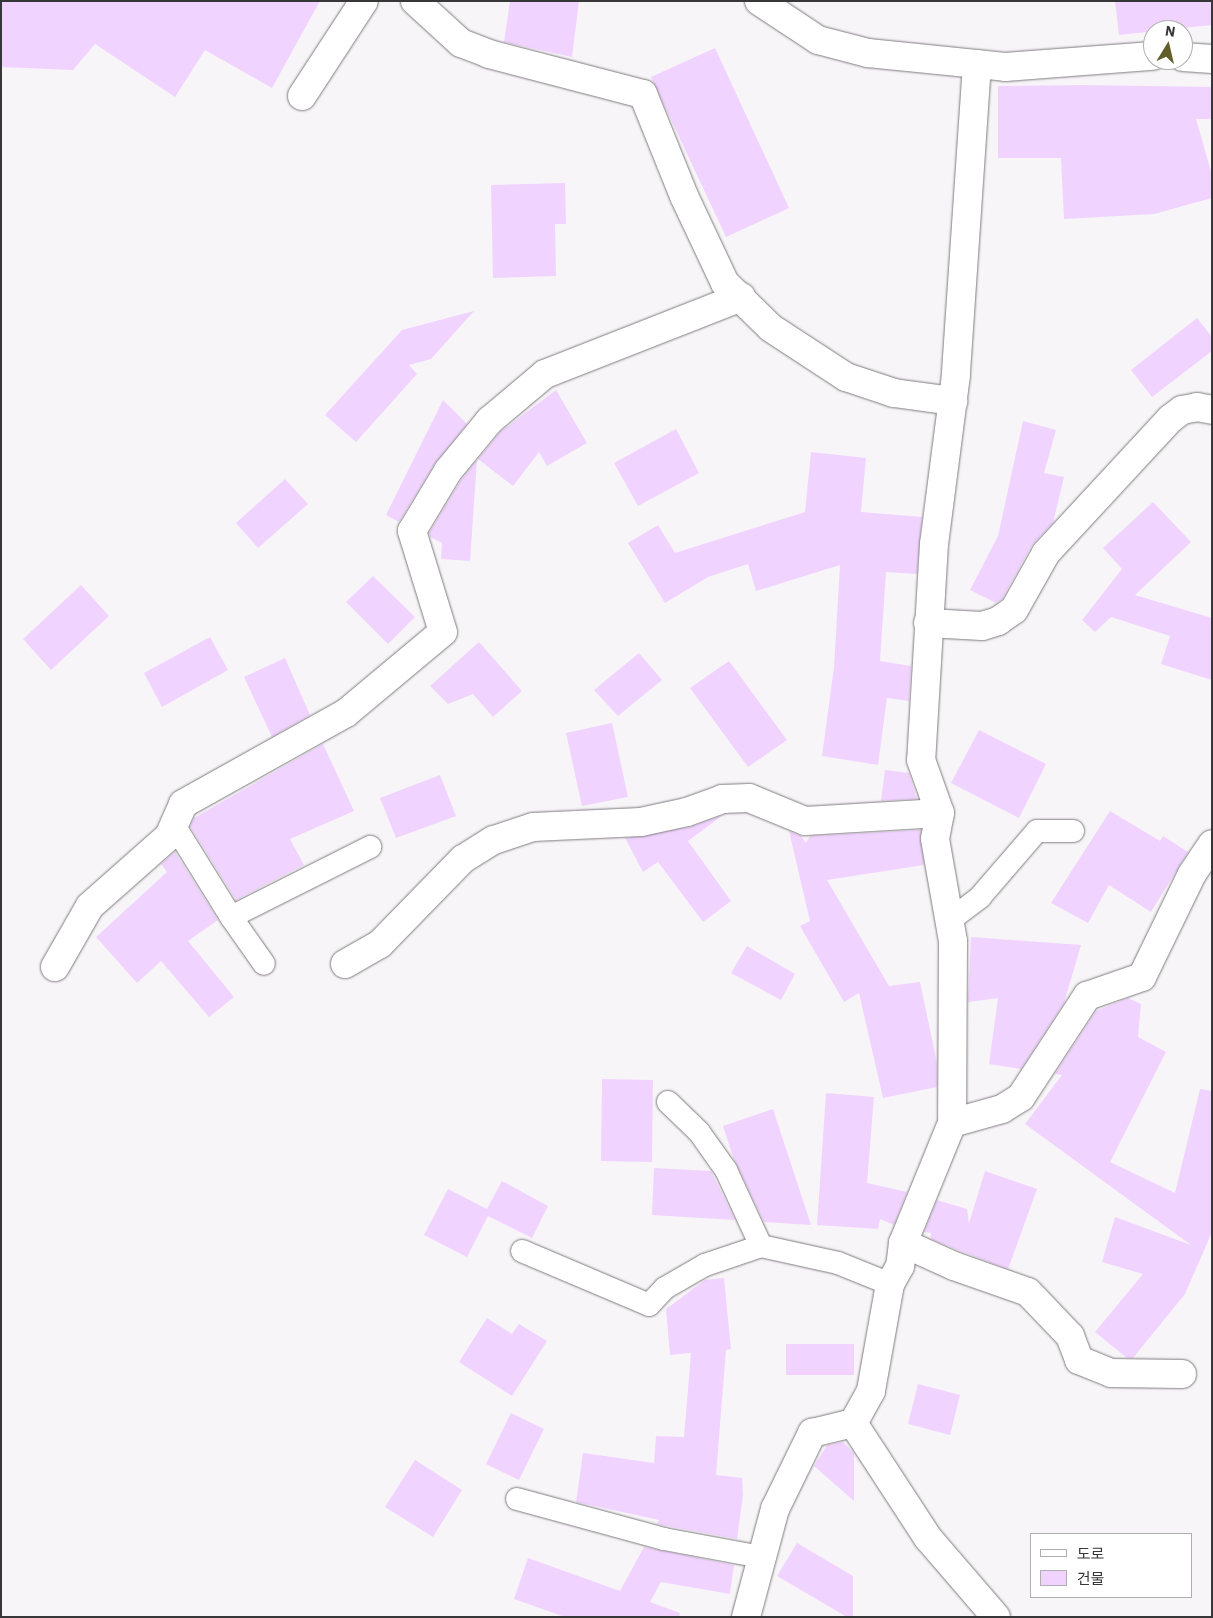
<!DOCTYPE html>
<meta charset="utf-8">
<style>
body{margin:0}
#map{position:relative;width:1213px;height:1618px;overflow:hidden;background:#f8f5f9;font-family:"IBM Plex Sans","Noto Sans KR",sans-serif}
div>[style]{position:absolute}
.building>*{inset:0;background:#f1d3ff}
.roads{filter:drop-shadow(0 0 1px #7e7b7f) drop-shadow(0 0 1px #7e7b7f)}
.lane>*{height:22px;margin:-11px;padding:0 11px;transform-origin:11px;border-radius:11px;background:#fff}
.street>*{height:28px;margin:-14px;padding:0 14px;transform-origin:14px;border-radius:14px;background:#fff}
span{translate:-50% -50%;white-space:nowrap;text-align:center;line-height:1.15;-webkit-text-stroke:5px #fff;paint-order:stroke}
.frame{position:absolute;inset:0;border:2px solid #373638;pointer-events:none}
.legend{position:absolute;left:1030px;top:1533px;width:162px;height:65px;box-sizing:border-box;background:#fff;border:1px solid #afafaf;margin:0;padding:6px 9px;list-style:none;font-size:15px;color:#373638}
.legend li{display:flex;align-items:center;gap:10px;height:25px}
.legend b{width:25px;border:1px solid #afafaf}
.north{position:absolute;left:1143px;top:20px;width:50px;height:50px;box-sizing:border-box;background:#fff;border:1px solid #afafaf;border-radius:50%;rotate:9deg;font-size:14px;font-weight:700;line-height:20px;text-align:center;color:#373638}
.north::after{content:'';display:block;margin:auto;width:18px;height:22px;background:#635f2b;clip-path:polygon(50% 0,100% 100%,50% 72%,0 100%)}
</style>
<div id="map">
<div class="building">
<i style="clip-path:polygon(1px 1px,320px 1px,272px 88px,205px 50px,175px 97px,95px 44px,73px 70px,1px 67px)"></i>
<i style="clip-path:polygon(510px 1px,579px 1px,572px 57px,504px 42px)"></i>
<i style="clip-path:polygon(1115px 1px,1212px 1px,1212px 25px,1119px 35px)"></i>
<i style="clip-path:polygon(715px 48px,789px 208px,726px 237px,651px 77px)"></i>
<i style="clip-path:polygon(1083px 85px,1212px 87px,1212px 119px,1196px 119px,1212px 175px,1212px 198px,1154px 214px,1064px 219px,1061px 158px,998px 158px,998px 86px)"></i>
<i style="clip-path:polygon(565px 183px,566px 224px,555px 224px,556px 276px,493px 278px,491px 185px)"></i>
<i style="clip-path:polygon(474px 311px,431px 359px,409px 365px,417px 374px,356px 442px,325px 415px,402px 330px)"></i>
<i style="clip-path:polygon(1197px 318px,1212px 337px,1212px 351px,1152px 397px,1131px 370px)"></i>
<i style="clip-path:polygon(556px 390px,587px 443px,547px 466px,539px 452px,513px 486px,478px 459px,500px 432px)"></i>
<i style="clip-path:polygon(443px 400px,467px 424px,435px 463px,399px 522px,386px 515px)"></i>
<i style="clip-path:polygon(1023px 421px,1056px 430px,1044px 473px,1064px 477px,1053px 523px,1032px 545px,1002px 599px,996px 603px,970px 590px,998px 536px)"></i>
<i style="clip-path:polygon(676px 429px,699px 473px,638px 506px,614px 463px)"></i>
<i style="clip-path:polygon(811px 452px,866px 458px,861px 512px,922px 517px,917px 574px,886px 572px,880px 661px,911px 666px,909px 701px,887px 698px,878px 765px,822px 756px,834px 667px,840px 565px,756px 591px,748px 564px,708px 577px,665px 603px,628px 543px,658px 525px,675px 553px,805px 512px)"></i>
<i style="clip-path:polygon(477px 460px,470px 561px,441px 559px,442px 543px,430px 537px,429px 533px,461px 480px)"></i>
<i style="clip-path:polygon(285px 479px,308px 504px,258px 548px,236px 523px)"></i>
<i style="clip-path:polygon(1153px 502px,1191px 542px,1135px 595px,1212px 618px,1212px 680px,1161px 664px,1170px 636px,1111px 617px,1095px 632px,1082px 620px,1122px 569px,1103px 548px)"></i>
<i style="clip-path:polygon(373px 576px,415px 617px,388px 644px,346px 602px)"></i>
<i style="clip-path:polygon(81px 585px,109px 616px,51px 670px,23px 639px)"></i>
<i style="clip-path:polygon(210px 637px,228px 670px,162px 707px,144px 673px)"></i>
<i style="clip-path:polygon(479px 642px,522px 691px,493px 717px,473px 694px,448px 704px,430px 686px)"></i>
<i style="clip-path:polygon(639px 653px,662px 680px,618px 716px,594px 690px)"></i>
<i style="clip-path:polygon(285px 658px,310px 715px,272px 737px,244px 677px)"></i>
<i style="clip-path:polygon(729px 661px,787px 740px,748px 767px,690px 688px)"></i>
<i style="clip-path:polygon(612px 723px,628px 797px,582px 806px,566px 733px)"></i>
<i style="clip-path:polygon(979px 730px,1046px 764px,1019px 818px,951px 783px)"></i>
<i style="clip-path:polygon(323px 744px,354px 811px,290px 839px,304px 865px,236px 900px,190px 826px,194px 818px)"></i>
<i style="clip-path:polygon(885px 770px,909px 773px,917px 799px,881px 801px)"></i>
<i style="clip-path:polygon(440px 775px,456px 816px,396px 838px,380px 798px)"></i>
<i style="clip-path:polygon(1110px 811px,1160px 841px,1163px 836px,1188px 852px,1151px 912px,1109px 885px,1088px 923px,1051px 903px)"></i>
<i style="clip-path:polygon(723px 815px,688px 841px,731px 901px,703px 922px,658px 862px,643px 872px,625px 838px,690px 827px)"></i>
<i style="clip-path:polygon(921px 830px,924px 865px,827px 880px,889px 986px,920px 982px,937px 1063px,937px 1087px,883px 1098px,859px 993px,844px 1002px,800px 926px,810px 921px,789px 831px,801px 836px,806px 843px,810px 836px)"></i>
<i style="clip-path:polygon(175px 852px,218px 920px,188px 941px,234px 997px,209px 1017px,161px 961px,137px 983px,96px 937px,167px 872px,161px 864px)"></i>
<i style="clip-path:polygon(971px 937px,1081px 945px,1064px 1003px,1021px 1069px,989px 1064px,998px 998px,968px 1002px)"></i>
<i style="clip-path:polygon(747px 946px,795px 974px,781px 1000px,731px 973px)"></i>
<i style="clip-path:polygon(1128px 998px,1141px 1004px,1138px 1037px,1166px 1052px,1110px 1162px,1175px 1193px,1200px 1089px,1212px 1091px,1212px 1232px,1185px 1294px,1133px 1358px,1127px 1358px,1095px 1332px,1143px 1274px,1102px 1262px,1115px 1217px,1191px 1245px,1025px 1124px,1062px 1075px,1055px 1074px,1096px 1011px)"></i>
<i style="clip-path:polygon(602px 1079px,653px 1080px,652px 1162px,601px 1161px)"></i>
<i style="clip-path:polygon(826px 1093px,874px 1097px,867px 1183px,907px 1192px,894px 1225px,880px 1219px,878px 1229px,817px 1225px)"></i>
<i style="clip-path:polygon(773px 1109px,811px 1225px,764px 1222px,733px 1157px,723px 1126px)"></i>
<i style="clip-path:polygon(654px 1168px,711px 1171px,735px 1220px,652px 1215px)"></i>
<i style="clip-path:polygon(985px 1171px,1037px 1189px,1008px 1269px,960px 1251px,931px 1239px,931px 1233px,924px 1232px,937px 1200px,967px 1209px,969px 1223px)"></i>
<i style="clip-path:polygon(502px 1181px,548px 1206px,532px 1238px,488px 1216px,467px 1257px,424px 1235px,448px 1189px,487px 1209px)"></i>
<i style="clip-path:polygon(724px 1278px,731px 1349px,726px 1350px,716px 1475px,742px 1478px,743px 1495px,737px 1539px,667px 1526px,657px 1524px,659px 1520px,576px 1502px,583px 1453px,654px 1463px,656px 1436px,684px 1437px,691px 1353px,670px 1355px,666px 1309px,705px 1280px)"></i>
<i style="clip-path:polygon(487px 1318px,512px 1334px,519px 1324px,547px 1341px,512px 1396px,459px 1362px)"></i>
<i style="clip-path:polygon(786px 1344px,854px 1344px,854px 1375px,786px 1375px)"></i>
<i style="clip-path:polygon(918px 1384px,960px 1395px,950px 1435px,908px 1424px)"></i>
<i style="clip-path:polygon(511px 1413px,544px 1429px,519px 1480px,486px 1464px)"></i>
<i style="clip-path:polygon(843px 1442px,854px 1453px,854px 1501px,814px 1466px,827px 1445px)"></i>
<i style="clip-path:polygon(415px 1460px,462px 1490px,433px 1537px,385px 1507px)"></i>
<i style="clip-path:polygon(797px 1543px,853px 1576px,853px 1617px,847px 1617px,777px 1576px)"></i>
<i style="clip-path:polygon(644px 1547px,734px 1565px,730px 1594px,661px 1582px,650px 1602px,680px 1613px,679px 1617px,565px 1617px,514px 1599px,528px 1558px,620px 1591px)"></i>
</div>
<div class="roads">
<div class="lane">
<i style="left:174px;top:825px;width:108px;rotate:58.2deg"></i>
<i style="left:231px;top:917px;width:156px;rotate:-26.7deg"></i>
<i style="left:231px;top:917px;width:57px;rotate:54.9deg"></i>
<i style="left:950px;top:920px;width:38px;rotate:-37deg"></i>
<i style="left:980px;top:897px;width:87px;rotate:-49.2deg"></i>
<i style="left:1037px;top:831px;width:36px"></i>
<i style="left:668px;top:1102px;width:43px;rotate:44.1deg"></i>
<i style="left:699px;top:1132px;width:47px;rotate:54.6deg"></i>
<i style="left:726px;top:1170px;width:84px;rotate:65.3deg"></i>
<i style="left:761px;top:1246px;width:79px;rotate:12.4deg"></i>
<i style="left:838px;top:1263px;width:56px;rotate:22deg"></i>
<i style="left:522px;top:1251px;width:138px;rotate:23deg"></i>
<i style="left:649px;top:1305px;width:23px;rotate:-47deg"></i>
<i style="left:665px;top:1288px;width:46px;rotate:-29.9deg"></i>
<i style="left:705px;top:1265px;width:59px;rotate:-18.7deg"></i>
<i style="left:517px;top:1499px;width:152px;rotate:15.2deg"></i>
<i style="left:664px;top:1539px;width:99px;rotate:10.5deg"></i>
</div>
<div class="street">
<i style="left:415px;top:1px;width:62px;rotate:42.4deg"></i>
<i style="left:461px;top:43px;width:30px;rotate:21deg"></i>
<i style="left:489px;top:54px;width:159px;rotate:14.6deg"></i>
<i style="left:643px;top:94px;width:110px;rotate:68.1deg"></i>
<i style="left:684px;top:196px;width:96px;rotate:64.8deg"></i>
<i style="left:725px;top:283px;width:64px;rotate:44.4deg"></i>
<i style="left:771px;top:328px;width:90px;rotate:33.2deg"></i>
<i style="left:846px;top:377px;width:51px;rotate:18.4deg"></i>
<i style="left:894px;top:393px;width:60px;rotate:7.7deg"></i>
<i style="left:759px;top:1px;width:71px;rotate:33.5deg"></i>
<i style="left:818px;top:40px;width:52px;rotate:14.6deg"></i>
<i style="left:868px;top:53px;width:138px;rotate:5.8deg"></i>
<i style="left:1005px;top:67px;width:148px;rotate:-4.3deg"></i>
<i style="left:1183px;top:57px;width:29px;rotate:4deg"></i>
<i style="left:977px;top:64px;width:312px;rotate:93.9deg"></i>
<i style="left:956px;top:375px;width:170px;rotate:97.4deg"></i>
<i style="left:934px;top:544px;width:216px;rotate:93.4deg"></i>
<i style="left:921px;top:760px;width:56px;rotate:70.3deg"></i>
<i style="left:940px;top:813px;width:26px;rotate:101deg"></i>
<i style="left:935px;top:839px;width:104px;rotate:80deg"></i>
<i style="left:953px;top:941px;width:182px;rotate:90.3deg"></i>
<i style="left:952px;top:1123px;width:130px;rotate:112.2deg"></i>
<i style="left:903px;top:1243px;width:23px;rotate:97deg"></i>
<i style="left:900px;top:1266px;width:21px;rotate:119deg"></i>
<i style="left:890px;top:1284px;width:109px;rotate:100.1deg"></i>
<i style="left:871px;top:1391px;width:37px;rotate:119deg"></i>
<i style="left:853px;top:1423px;width:137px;rotate:56.9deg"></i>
<i style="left:928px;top:1538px;width:104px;rotate:49.3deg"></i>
<i style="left:302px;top:96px;width:113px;rotate:-56.9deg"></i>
<i style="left:928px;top:623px;width:54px;rotate:3.2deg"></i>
<i style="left:982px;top:626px;width:17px;rotate:-17deg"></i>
<i style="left:998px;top:621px;width:19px;rotate:-35deg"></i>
<i style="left:1014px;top:610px;width:65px;rotate:-60.7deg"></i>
<i style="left:1046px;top:553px;width:183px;rotate:-47.2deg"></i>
<i style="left:1170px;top:419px;width:15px;rotate:-37deg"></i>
<i style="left:1182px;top:410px;width:15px;rotate:-11deg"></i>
<i style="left:1197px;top:407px;width:15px;rotate:11deg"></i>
<i style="left:345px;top:964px;width:40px;rotate:-29.7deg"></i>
<i style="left:380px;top:944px;width:119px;rotate:-45.7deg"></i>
<i style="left:463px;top:859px;width:36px;rotate:-32deg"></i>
<i style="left:494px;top:840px;width:41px;rotate:-18.4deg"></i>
<i style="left:533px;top:827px;width:108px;rotate:-2.7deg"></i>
<i style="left:641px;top:822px;width:47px;rotate:-12.3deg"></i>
<i style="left:687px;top:812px;width:37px;rotate:-20deg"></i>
<i style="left:722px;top:799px;width:27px;rotate:-2deg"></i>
<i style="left:749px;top:798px;width:61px;rotate:22.3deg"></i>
<i style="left:805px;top:821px;width:135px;rotate:-3.4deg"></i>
<i style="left:55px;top:967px;width:70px;rotate:-60.2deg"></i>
<i style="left:90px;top:906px;width:106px;rotate:-41.5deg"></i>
<i style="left:169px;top:836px;width:35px;rotate:-66deg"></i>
<i style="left:183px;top:804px;width:187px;rotate:-29.2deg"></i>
<i style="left:346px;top:713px;width:126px;rotate:-39.9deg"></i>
<i style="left:443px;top:632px;width:106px;rotate:-107.1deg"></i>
<i style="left:412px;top:531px;width:70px;rotate:-59deg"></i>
<i style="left:448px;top:471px;width:65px;rotate:-50.6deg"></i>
<i style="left:489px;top:421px;width:73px;rotate:-40deg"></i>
<i style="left:545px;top:374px;width:211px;rotate:-21.4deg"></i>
<i style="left:952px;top:1123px;width:52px;rotate:-15.6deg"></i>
<i style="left:1002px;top:1109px;width:22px;rotate:-32deg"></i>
<i style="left:1021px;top:1097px;width:121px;rotate:-56.8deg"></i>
<i style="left:1087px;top:996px;width:58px;rotate:-19.1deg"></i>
<i style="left:1142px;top:977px;width:114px;rotate:-64.1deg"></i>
<i style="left:1192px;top:874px;width:36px;rotate:-56deg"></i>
<i style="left:903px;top:1243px;width:56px;rotate:24.3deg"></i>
<i style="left:954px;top:1266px;width:78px;rotate:19.4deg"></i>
<i style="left:1028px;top:1292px;width:61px;rotate:46.3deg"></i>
<i style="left:1070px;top:1336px;width:26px;rotate:69deg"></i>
<i style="left:1079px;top:1360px;width:35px;rotate:22deg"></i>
<i style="left:1111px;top:1373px;width:71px;rotate:0.8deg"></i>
<i style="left:746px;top:1617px;width:112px;rotate:-75deg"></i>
<i style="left:775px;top:1509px;width:85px;rotate:-64deg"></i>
<i style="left:812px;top:1433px;width:42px;rotate:-13.7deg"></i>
</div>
</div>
<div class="frame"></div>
<ul class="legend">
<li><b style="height:6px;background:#fff"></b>도로</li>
<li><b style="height:14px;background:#f1d3ff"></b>건물</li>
</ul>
<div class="north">N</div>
</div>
